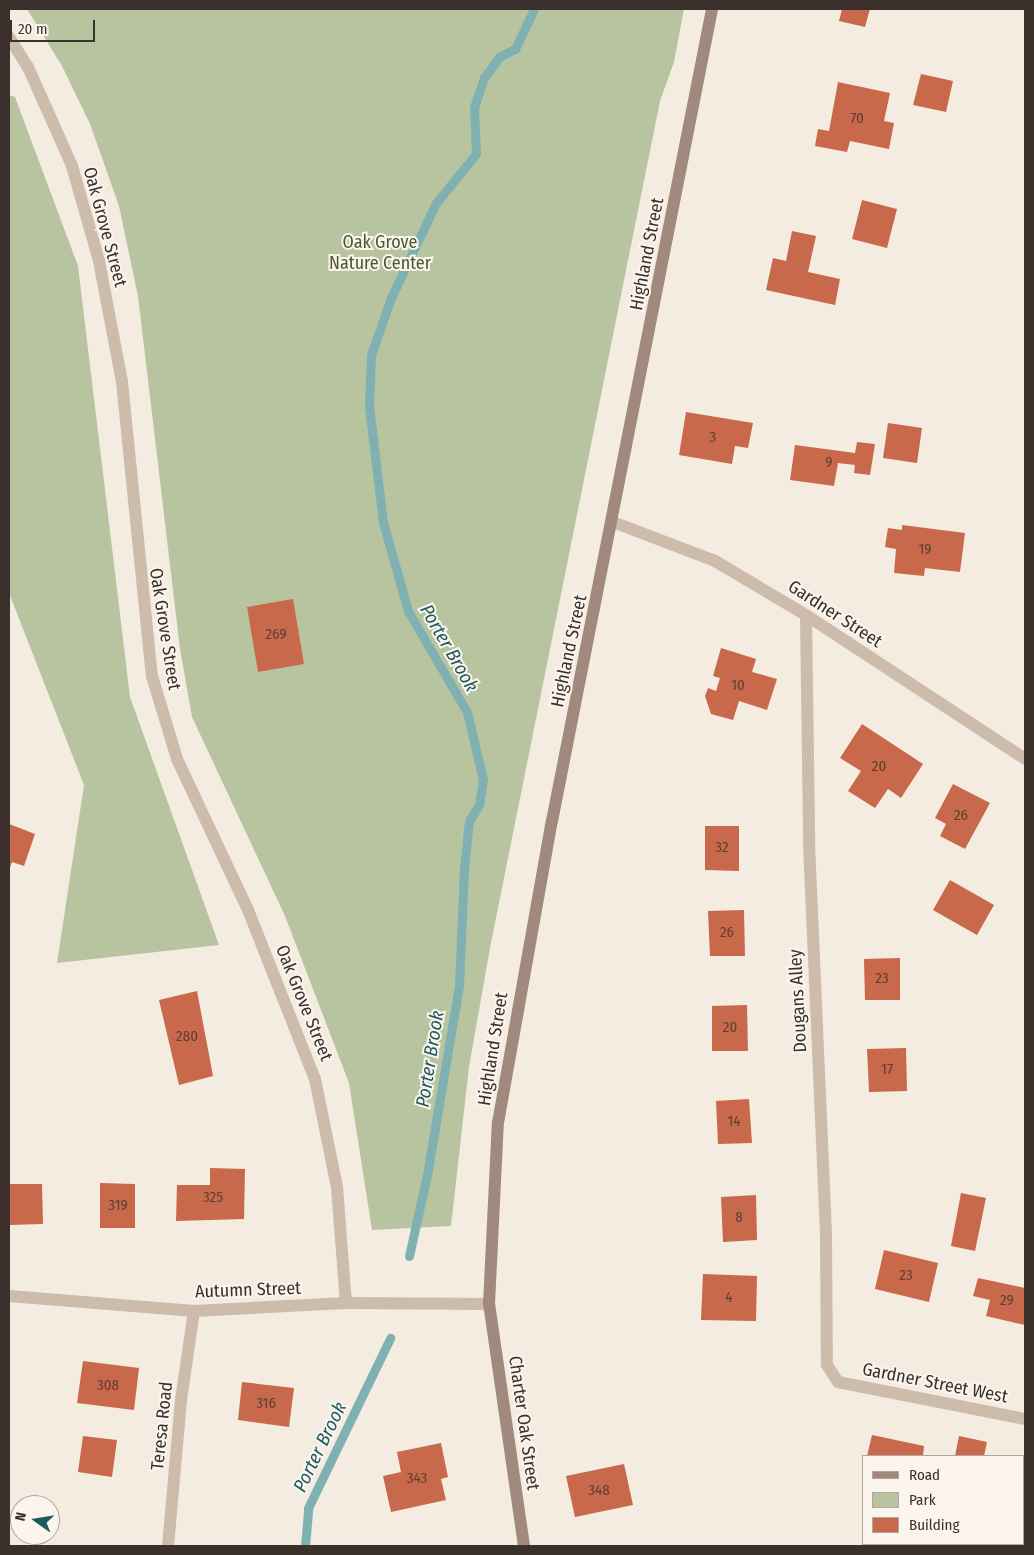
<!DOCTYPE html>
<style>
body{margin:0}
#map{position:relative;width:1034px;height:1555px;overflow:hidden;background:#f4ebe1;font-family:"Fira Sans Condensed",sans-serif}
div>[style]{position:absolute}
.green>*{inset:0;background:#b8c4a0}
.stream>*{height:9px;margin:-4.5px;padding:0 4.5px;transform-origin:4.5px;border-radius:4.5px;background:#7fb0b2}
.building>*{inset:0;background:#c8694b}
.minor>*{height:12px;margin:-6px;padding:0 6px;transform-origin:6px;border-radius:6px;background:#cdbbac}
.tertiary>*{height:12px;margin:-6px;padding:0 6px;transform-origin:6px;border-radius:6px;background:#cdbbac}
.secondary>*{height:12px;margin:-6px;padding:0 6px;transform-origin:6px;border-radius:6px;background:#a18a7d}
span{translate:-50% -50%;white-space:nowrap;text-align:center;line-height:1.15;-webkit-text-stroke:4px #fbf5ee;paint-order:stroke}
.number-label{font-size:15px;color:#5e3e33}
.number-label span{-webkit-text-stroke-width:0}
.street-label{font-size:18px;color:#3b302b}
.park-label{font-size:18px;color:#4a5a2e}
.water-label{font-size:19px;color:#1f5a5e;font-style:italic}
.frame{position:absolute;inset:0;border:10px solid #3b302b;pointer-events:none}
.legend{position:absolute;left:862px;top:1455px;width:162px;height:90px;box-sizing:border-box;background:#fbf5ee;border:1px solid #aea6a0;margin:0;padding:6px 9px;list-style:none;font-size:15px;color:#3b302b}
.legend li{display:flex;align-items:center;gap:10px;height:25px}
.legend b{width:25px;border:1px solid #aea6a0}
.north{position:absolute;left:10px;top:1495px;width:50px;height:50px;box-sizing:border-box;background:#fbf5ee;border:1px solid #aea6a0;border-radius:50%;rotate:283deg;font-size:14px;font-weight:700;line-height:20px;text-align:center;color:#3b302b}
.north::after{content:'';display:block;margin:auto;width:18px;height:22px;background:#1f5a5e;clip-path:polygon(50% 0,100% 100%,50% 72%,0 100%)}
.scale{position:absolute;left:10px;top:20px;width:85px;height:22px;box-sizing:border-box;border:2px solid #3b302b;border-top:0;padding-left:6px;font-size:15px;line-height:18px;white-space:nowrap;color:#3b302b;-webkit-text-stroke:4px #fbf5ee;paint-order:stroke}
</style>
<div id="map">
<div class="green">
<i style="clip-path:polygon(27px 9px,684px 9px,674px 62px,660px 101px,490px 948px,469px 1067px,451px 1226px,372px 1230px,349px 1083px,285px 916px,192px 717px,180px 649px,138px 296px,119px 206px,90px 124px,62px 66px)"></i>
<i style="clip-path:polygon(9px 95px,15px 97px,78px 266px,130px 697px,219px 945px,57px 963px,84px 785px,9px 593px)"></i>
</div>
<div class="stream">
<i style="left:409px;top:1256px;width:83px;rotate:-77.5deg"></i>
<i style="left:427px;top:1175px;width:193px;rotate:-80.4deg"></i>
<i style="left:459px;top:985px;width:116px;rotate:-87.5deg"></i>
<i style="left:464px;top:869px;width:48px;rotate:-84.1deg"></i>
<i style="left:469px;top:821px;width:19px;rotate:-58deg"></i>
<i style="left:479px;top:805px;width:25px;rotate:-81deg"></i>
<i style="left:483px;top:780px;width:70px;rotate:-103.2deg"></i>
<i style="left:467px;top:712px;width:117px;rotate:-120.3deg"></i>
<i style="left:408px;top:611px;width:92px;rotate:-105.7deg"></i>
<i style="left:383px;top:522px;width:116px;rotate:-96.9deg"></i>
<i style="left:369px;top:407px;width:52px;rotate:-87.8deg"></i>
<i style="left:371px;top:355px;width:60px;rotate:-70.7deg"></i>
<i style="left:391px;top:298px;width:105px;rotate:-64.7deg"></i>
<i style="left:436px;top:203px;width:63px;rotate:-50.8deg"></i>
<i style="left:476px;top:154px;width:47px;rotate:-92.4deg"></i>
<i style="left:474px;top:107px;width:31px;rotate:-71deg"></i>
<i style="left:484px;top:78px;width:26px;rotate:-54deg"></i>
<i style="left:499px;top:57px;width:18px;rotate:-27deg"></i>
<i style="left:515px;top:49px;width:44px;rotate:-64.6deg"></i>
<i style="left:305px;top:1546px;width:38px;rotate:-85deg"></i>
<i style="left:308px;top:1508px;width:189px;rotate:-64.2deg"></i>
</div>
<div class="building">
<i style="clip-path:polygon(842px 9px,870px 9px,865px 27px,839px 21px)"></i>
<i style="clip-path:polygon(921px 74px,953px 81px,946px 112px,913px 105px)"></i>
<i style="clip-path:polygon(838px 82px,890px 93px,884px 121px,894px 123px,889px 149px,850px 141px,847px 152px,815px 146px,818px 129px,829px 131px)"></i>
<i style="clip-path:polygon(862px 200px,897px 209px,887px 248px,852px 239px)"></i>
<i style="clip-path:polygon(792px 231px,816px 236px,808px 272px,840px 279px,835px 305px,766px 290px,773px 258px,786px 261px)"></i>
<i style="clip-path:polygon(686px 412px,753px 423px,748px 448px,735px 446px,732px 464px,679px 455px)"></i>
<i style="clip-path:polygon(888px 423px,922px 428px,917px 463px,883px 458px)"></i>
<i style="clip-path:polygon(857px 442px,875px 444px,870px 475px,854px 473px,855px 465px,838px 463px,834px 486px,790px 480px,795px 445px,855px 453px)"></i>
<i style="clip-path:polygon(902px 525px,965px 533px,960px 572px,925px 568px,924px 576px,894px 573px,896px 549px,885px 547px,888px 528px,902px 530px)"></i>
<i style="clip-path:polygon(293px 599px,304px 664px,258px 672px,247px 607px)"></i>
<i style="clip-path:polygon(721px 648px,756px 659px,752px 672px,777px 679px,767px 710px,739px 701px,733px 720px,711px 714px,705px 696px,708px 688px,716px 691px,720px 678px,713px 676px)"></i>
<i style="clip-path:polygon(862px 724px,923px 764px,901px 798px,888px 789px,875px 808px,848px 791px,861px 771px,840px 758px)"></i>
<i style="clip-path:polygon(953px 784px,990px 803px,965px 849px,940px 836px,946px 824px,935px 818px)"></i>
<i style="clip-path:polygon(9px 824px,35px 834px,24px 866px,12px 862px,9px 870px)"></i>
<i style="clip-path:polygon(705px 826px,739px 826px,739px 871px,705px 870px)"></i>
<i style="clip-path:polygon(950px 880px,994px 905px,977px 935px,933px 910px)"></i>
<i style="clip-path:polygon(744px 910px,745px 956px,710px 956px,708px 911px)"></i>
<i style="clip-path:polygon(900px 958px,900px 1000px,865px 1000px,864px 959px)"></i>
<i style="clip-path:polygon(197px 991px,213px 1076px,179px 1085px,159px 1000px)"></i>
<i style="clip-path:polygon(747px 1005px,748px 1051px,712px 1051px,712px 1006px)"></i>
<i style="clip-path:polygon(906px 1048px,907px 1091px,869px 1092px,867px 1049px)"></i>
<i style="clip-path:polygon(749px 1099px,752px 1143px,718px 1144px,716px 1101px)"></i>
<i style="clip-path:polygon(210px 1168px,245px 1169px,244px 1219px,176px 1221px,177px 1185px,210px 1185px)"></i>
<i style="clip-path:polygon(100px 1183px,135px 1184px,135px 1228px,100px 1228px)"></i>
<i style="clip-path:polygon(9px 1184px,42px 1184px,43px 1224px,9px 1225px)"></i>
<i style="clip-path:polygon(961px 1193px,986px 1198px,975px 1251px,951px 1246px)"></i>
<i style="clip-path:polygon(756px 1195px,757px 1240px,723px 1242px,721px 1197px)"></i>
<i style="clip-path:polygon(884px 1250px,938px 1263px,929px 1302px,875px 1289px)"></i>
<i style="clip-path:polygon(703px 1274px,757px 1276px,756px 1321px,701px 1320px)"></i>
<i style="clip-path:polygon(978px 1278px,1025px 1288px,1025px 1325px,986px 1316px,990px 1300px,973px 1296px)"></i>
<i style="clip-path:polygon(83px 1361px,139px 1368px,134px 1410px,77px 1403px)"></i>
<i style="clip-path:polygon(242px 1382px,294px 1388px,289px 1427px,238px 1420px)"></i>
<i style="clip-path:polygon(872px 1435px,924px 1446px,923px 1456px,867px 1456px)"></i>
<i style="clip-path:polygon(83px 1436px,117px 1440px,112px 1477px,78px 1472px)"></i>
<i style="clip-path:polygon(959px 1436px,987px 1442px,984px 1456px,955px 1456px)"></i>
<i style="clip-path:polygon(441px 1443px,448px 1477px,441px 1479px,446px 1500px,391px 1512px,383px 1476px,401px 1472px,397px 1452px)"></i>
<i style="clip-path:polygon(624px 1464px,633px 1505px,575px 1517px,566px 1476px)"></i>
</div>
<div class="minor">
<i style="left:9px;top:37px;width:36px;rotate:58deg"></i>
<i style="left:28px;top:67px;width:108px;rotate:66deg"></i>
<i style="left:72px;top:166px;width:99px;rotate:74.1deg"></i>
<i style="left:99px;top:261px;width:123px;rotate:79.2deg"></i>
<i style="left:122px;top:382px;width:296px;rotate:84.2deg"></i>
<i style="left:152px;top:676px;width:87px;rotate:73.2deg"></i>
<i style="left:177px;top:759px;width:167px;rotate:64.8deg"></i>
<i style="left:248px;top:910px;width:182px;rotate:68.4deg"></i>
<i style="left:315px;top:1079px;width:110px;rotate:78.5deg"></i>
<i style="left:337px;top:1187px;width:116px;rotate:85.6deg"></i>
<i style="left:613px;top:522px;width:109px;rotate:20.9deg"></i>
<i style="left:715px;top:561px;width:106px;rotate:30.7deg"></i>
<i style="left:806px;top:615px;width:262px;rotate:33.3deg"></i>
<i style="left:806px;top:615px;width:229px;rotate:89.2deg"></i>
<i style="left:809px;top:844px;width:391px;rotate:87.5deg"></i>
<i style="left:826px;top:1235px;width:130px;rotate:89.6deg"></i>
<i style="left:827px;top:1365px;width:20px;rotate:57deg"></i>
<i style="left:838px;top:1382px;width:191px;rotate:11.2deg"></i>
<i style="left:168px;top:1546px;width:147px;rotate:-84.9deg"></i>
<i style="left:181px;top:1400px;width:90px;rotate:-81.7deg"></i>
</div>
<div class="tertiary">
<i style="left:9px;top:1296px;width:186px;rotate:4.6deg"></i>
<i style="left:194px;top:1311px;width:152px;rotate:-3deg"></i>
<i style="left:346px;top:1303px;width:143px;rotate:0.4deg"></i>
</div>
<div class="secondary">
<i style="left:524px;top:1546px;width:245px;rotate:-98.2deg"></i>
<i style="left:489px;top:1304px;width:181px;rotate:-87.2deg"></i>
<i style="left:498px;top:1123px;width:307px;rotate:-79.9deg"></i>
<i style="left:552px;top:821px;width:828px;rotate:-78.85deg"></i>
</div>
<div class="number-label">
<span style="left:857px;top:119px">70</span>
<span style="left:713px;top:438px">3</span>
<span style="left:829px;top:463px">9</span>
<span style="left:925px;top:550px">19</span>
<span style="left:276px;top:635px">269</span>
<span style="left:738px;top:686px">10</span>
<span style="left:879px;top:767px">20</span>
<span style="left:961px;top:816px">26</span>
<span style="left:722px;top:848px">32</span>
<span style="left:727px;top:933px">26</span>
<span style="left:882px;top:979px">23</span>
<span style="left:730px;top:1028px">20</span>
<span style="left:187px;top:1037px">280</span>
<span style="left:887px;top:1070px">17</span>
<span style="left:734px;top:1122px">14</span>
<span style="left:213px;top:1198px">325</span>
<span style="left:118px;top:1206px">319</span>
<span style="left:739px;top:1218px">8</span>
<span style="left:906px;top:1276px">23</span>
<span style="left:729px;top:1298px">4</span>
<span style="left:1007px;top:1301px">29</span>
<span style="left:108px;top:1386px">308</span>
<span style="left:266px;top:1404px">316</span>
<span style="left:417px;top:1479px">343</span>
<span style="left:599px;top:1491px">348</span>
</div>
<div class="street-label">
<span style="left:105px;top:227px;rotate:75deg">Oak Grove Street</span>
<span style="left:647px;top:254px;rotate:-79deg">Highland Street</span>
<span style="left:835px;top:614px;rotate:33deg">Gardner Street</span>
<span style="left:165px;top:629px;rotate:81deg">Oak Grove Street</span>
<span style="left:569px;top:651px;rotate:-78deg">Highland Street</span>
<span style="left:798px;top:1001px;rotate:-93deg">Dougans Alley</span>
<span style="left:304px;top:1003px;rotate:68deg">Oak Grove Street</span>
<span style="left:493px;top:1049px;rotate:-81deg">Highland Street</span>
<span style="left:248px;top:1290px;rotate:-2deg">Autumn Street</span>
<span style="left:935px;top:1383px;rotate:11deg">Gardner Street West</span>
<span style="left:524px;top:1423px;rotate:82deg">Charter Oak Street</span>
<span style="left:162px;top:1426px;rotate:-84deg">Teresa Road</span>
</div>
<div class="park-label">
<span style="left:380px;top:253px">Oak Grove<br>Nature Center</span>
</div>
<div class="water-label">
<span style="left:449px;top:648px;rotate:60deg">Porter Brook</span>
<span style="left:430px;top:1059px;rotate:-81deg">Porter Brook</span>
<span style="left:320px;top:1447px;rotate:-64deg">Porter Brook</span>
</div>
<div class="frame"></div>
<ul class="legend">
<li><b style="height:6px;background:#a18a7d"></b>Road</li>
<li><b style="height:14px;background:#b8c4a0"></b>Park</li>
<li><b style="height:14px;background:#c8694b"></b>Building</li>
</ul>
<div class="north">N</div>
<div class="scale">20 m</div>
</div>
